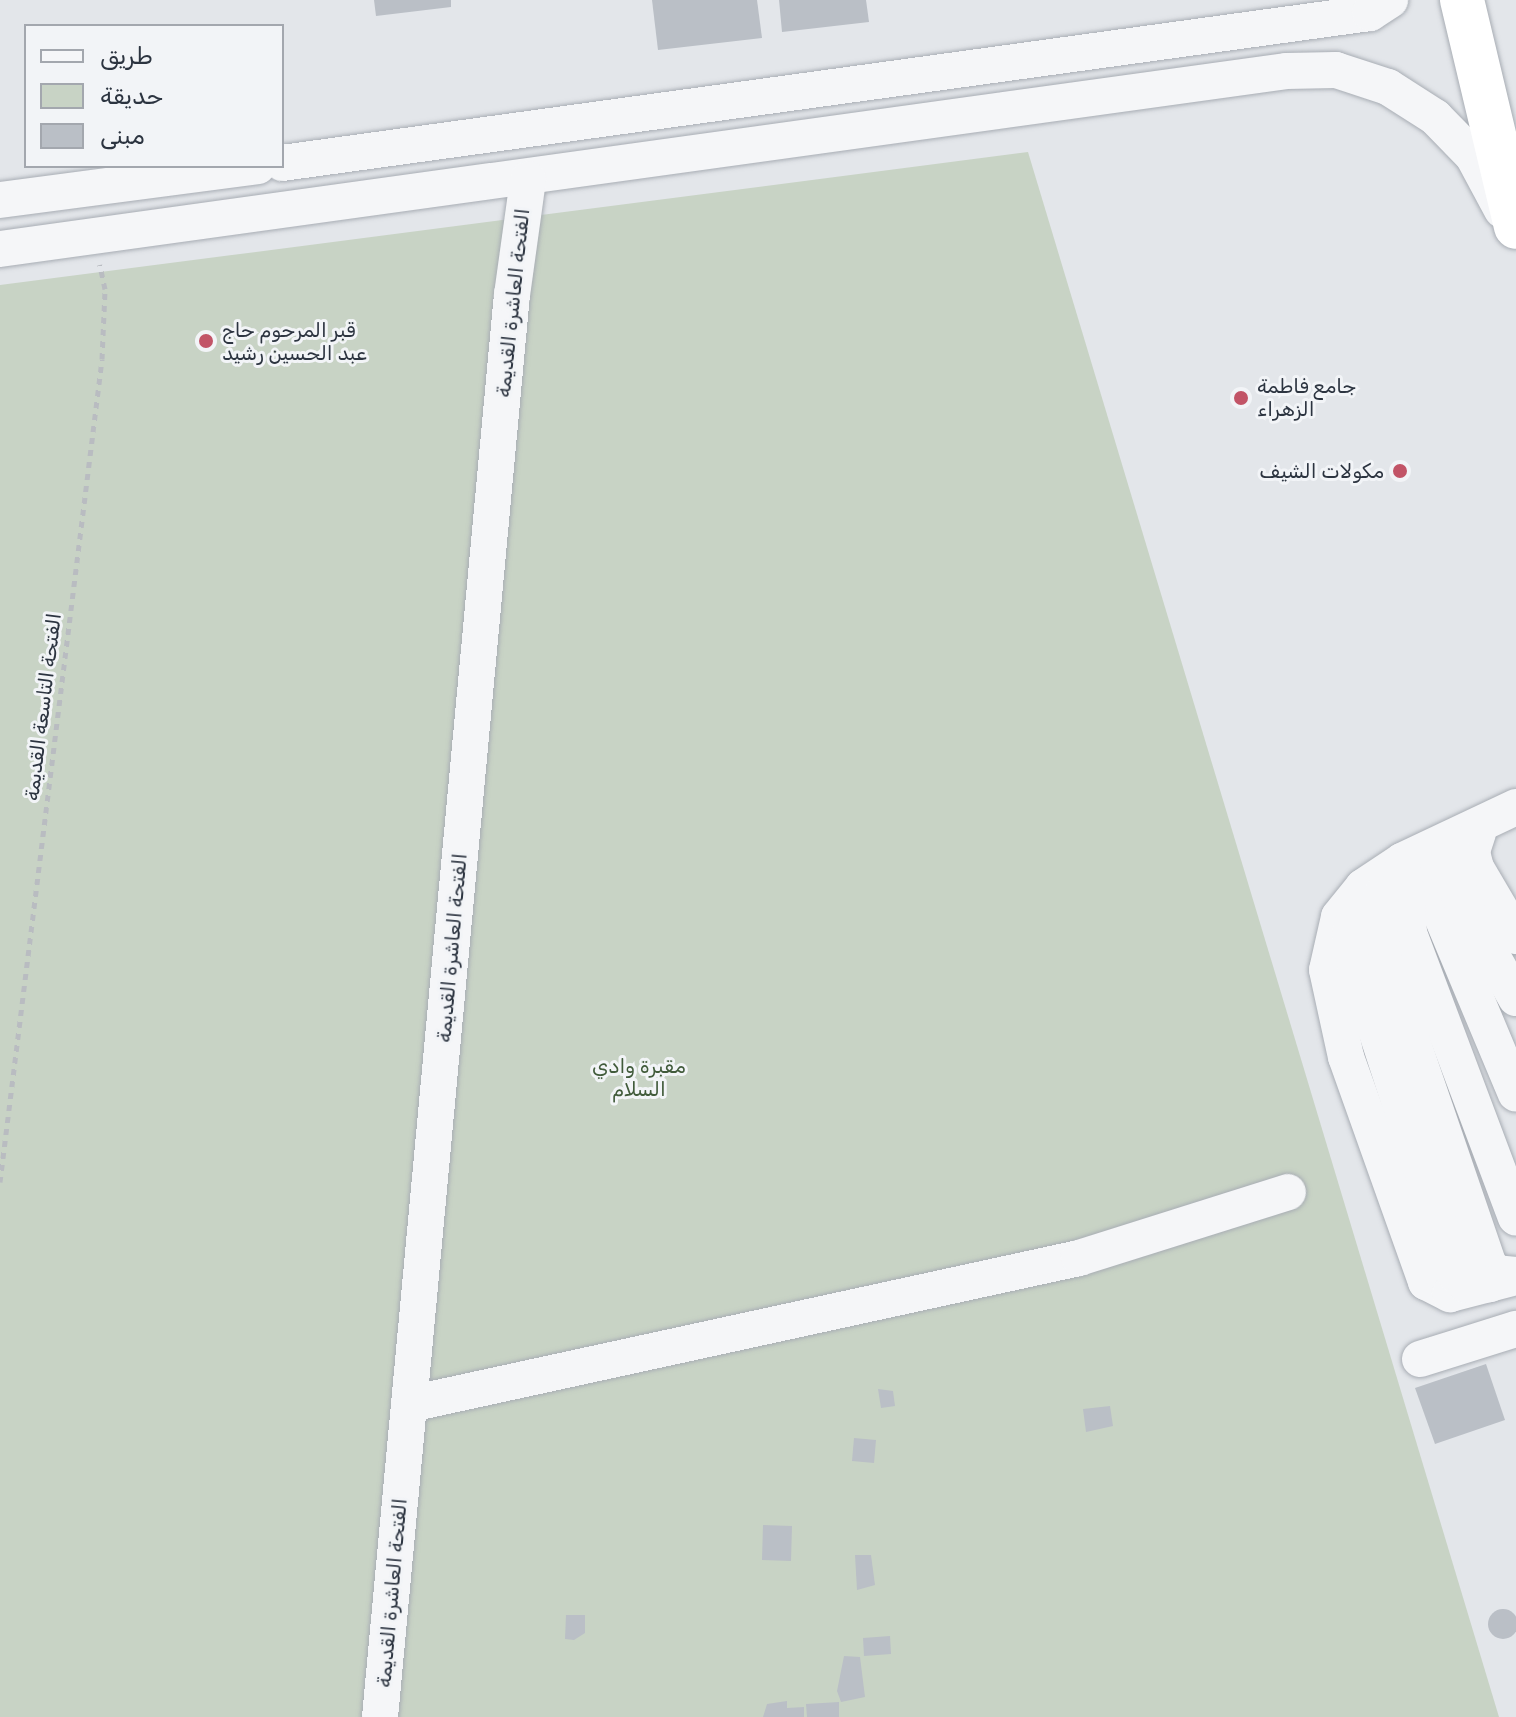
<!DOCTYPE html>
<meta charset="utf-8">
<style>
body{margin:0}
#map{position:relative;width:1516px;height:1717px;overflow:hidden;background:#e3e6ea;font-family:Rubik,Cairo,sans-serif}
div>[style]{position:absolute}
.green>*{inset:0;background:#c8d3c5}
.building>*{inset:0;background:#babfc6}
.round{border-radius:50%}
.path>*{height:5px;margin-top:-2.5px;transform-origin:0;background:repeating-linear-gradient(90deg,#b9bcc1 0 6px,transparent 0 12px)}
.roads{filter:drop-shadow(0 0 2px #a8adb4) drop-shadow(0 0 2px #a8adb4)}
.minor>*{height:36px;margin:-18px;padding:0 18px;transform-origin:18px;border-radius:18px;background:#f5f6f8}
.highway>*{height:44px;margin:-22px;padding:0 22px;transform-origin:22px;border-radius:22px;background:#fff}
.dots>*{width:22px;height:22px;translate:-50% -50%;box-sizing:border-box;border:4px solid #f2f4f7;border-radius:50%}
span{translate:-50% -50%;white-space:nowrap;text-align:center;line-height:1.15;-webkit-text-stroke:6px #f2f4f7;paint-order:stroke}
.street-label{font-size:20px;color:#2c3440}
.poi-label{font-size:20px;color:#2c3440}
.left{translate:0 -50%;text-align:left}
.right{translate:-100% -50%;text-align:right}
.park-label{font-size:20px;color:#415b3b}
.legend{position:absolute;left:24px;top:24px;width:260px;height:144px;box-sizing:border-box;background:#f2f4f7;border:2px solid #a3a7ae;margin:0;padding:10px 14px;list-style:none;font-size:24px;color:#2c3440}
.legend li{display:flex;align-items:center;gap:16px;height:40px}
.legend b{width:40px;border:2px solid #a3a7ae}
</style>
<div id="map">
<div class="green">
<i style="clip-path:polygon(1028px 152px,1499px 1717px,0 1717px,0 285px)"></i>
</div>
<div class="building">
<i style="clip-path:polygon(374px 0,451px 0,451px 7px,376px 16px)"></i>
<i style="clip-path:polygon(652px 0,757px 0,762px 38px,658px 50px)"></i>
<i style="clip-path:polygon(779px 0,866px 0,869px 22px,782px 32px)"></i>
<i style="clip-path:polygon(1486px 1364px,1505px 1420px,1435px 1444px,1415px 1388px)"></i>
<i style="clip-path:polygon(878px 1389px,893px 1391px,895px 1406px,881px 1408px)"></i>
<i style="clip-path:polygon(1110px 1406px,1113px 1426px,1086px 1432px,1083px 1409px)"></i>
<i style="clip-path:polygon(854px 1438px,876px 1440px,874px 1463px,852px 1461px)"></i>
<i style="clip-path:polygon(763px 1525px,792px 1526px,791px 1561px,762px 1560px)"></i>
<i style="clip-path:polygon(855px 1555px,871px 1555px,875px 1585px,857px 1590px)"></i>
<i class="round" style="left:1488px;top:1609px;width:30px;height:30px"></i>
<i style="clip-path:polygon(566px 1615px,585px 1615px,585px 1633px,574px 1640px,565px 1639px)"></i>
<i style="clip-path:polygon(890px 1636px,891px 1654px,864px 1656px,863px 1638px)"></i>
<i style="clip-path:polygon(844px 1656px,860px 1657px,865px 1697px,841px 1702px,837px 1691px)"></i>
<i style="clip-path:polygon(787px 1701px,787px 1708px,804px 1707px,804px 1717px,763px 1717px,767px 1704px)"></i>
<i style="clip-path:polygon(839px 1702px,839px 1717px,807px 1717px,806px 1704px)"></i>
</div>
<div class="path">
<i style="left:0;top:1182px;width:829px;rotate:-82.93deg"></i>
<i style="left:102px;top:359px;width:70px;rotate:-87.5deg"></i>
<i style="left:105px;top:289px;width:25px;rotate:-102deg"></i>
</div>
<div class="roads">
<div class="minor">
<i style="left:282px;top:163px;width:1098px;rotate:-7.85deg"></i>
<i style="left:1370px;top:13px;width:24px;rotate:-33deg"></i>
<i style="left:0;top:200px;width:260px;rotate:-7.5deg"></i>
<i style="left:0;top:249px;width:1298px;rotate:-7.88deg"></i>
<i style="left:1286px;top:71px;width:50px;rotate:-1.1deg"></i>
<i style="left:1336px;top:70px;width:55px;rotate:18.1deg"></i>
<i style="left:1388px;top:87px;width:56px;rotate:32.6deg"></i>
<i style="left:1435px;top:117px;width:54px;rotate:45.7deg"></i>
<i style="left:1473px;top:156px;width:61px;rotate:61.8deg"></i>
<i style="left:1516px;top:807px;width:126px;rotate:154.7deg"></i>
<i style="left:1402px;top:861px;width:47px;rotate:146.3deg"></i>
<i style="left:1363px;top:887px;width:38px;rotate:129deg"></i>
<i style="left:1339px;top:917px;width:54px;rotate:102.8deg"></i>
<i style="left:1327px;top:970px;width:89px;rotate:77.7deg"></i>
<i style="left:1346px;top:1057px;width:239px;rotate:70.4deg"></i>
<i style="left:1426px;top:1282px;width:27px;rotate:27deg"></i>
<i style="left:1450px;top:1294px;width:68px;rotate:-14.4deg"></i>
<i style="left:1478px;top:833px;width:20px;rotate:108deg"></i>
<i style="left:1472px;top:852px;width:16px;rotate:76deg"></i>
<i style="left:1476px;top:868px;width:79px;rotate:59.5deg"></i>
<i style="left:1451px;top:845px;width:26px;rotate:127deg"></i>
<i style="left:1435px;top:866px;width:44px;rotate:84.8deg"></i>
<i style="left:1439px;top:910px;width:199px;rotate:67.3deg"></i>
<i style="left:1456px;top:857px;width:40px;rotate:85.7deg"></i>
<i style="left:1459px;top:897px;width:116px;rotate:60.6deg"></i>
<i style="left:1422px;top:859px;width:33px;rotate:119deg"></i>
<i style="left:1406px;top:888px;width:45px;rotate:86.2deg"></i>
<i style="left:1409px;top:933px;width:304px;rotate:69.4deg"></i>
<i style="left:1403px;top:869px;width:33px;rotate:130deg"></i>
<i style="left:1382px;top:894px;width:22px;rotate:103deg"></i>
<i style="left:1377px;top:915px;width:45px;rotate:81deg"></i>
<i style="left:1384px;top:959px;width:321px;rotate:71.1deg"></i>
<i style="left:1488px;top:1263px;width:12px;rotate:55deg"></i>
<i style="left:1495px;top:1273px;width:21px;rotate:5deg"></i>
<i style="left:1356px;top:912px;width:22px;rotate:106deg"></i>
<i style="left:1350px;top:933px;width:33px;rotate:81deg"></i>
<i style="left:1355px;top:966px;width:325px;rotate:71.9deg"></i>
<i style="left:1456px;top:1275px;width:14px;rotate:45deg"></i>
<i style="left:1466px;top:1285px;width:24px;rotate:-2deg"></i>
<i style="left:1420px;top:1359px;width:101px;rotate:-17.4deg"></i>
<i style="left:410px;top:1404px;width:685px;rotate:-12.31deg"></i>
<i style="left:1079px;top:1258px;width:219px;rotate:-17.5deg"></i>
<i style="left:380px;top:1717px;width:1428px;rotate:-84.7deg"></i>
<i style="left:512px;top:295px;width:117px;rotate:-82.1deg"></i>
</div>
<div class="highway">
<i style="left:1462px;top:0;width:233px;rotate:76.6deg"></i>
</div>
</div>
<div class="dots">
<i style="left:206px;top:341px;background:#c25467"></i>
<i style="left:1241px;top:398px;background:#c25467"></i>
<i style="left:1400px;top:471px;background:#c25467"></i>
</div>
<div class="street-label">
<span style="left:513px;top:303px;rotate:-84deg">الفتحة العاشرة القديمة</span>
<span style="left:43px;top:707px;rotate:-83deg">الفتحة التاسعة القديمة</span>
<span style="left:452px;top:948px;rotate:-85deg">الفتحة العاشرة القديمة</span>
<span style="left:392px;top:1593px;rotate:-85deg">الفتحة العاشرة القديمة</span>
</div>
<div class="poi-label">
<span class="left" style="left:222px;top:342px">قبر المرحوم حاج<br>عبد الحسين رشيد</span>
<span class="left" style="left:1257px;top:398px">جامع فاطمة<br>الزهراء</span>
<span class="right" style="left:1384px;top:471px">مكولات الشيف</span>
</div>
<div class="park-label">
<span style="left:639px;top:1078px">مقبرة وادي<br>السلام</span>
</div>
<ul class="legend">
<li><b style="height:10px;background:#f5f6f8"></b>طريق</li>
<li><b style="height:22px;background:#c8d3c5"></b>حديقة</li>
<li><b style="height:22px;background:#babfc6"></b>مبنى</li>
</ul>
</div>
